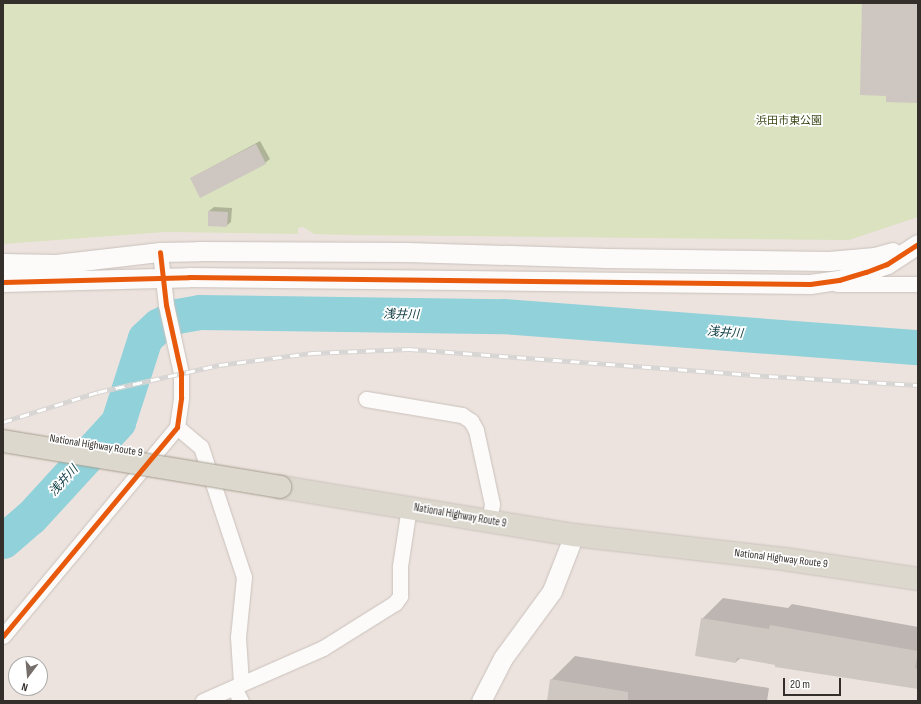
<!DOCTYPE html>
<meta charset="utf-8">
<style>
body{margin:0}
#map{position:relative;width:921px;height:704px;overflow:hidden;background:#ede3de;font-family:"Sofia Sans Condensed","Noto Sans JP",sans-serif}
div>[style]{position:absolute}
.green>*{inset:0;background:#dbe2c0}
.shadow>*{inset:0;background:#0003}
.river>*{height:35px;margin:-17.5px;padding:0 17.5px;transform-origin:17.5px;border-radius:17.5px;background:#91d1da}
.building>*{inset:0;background:#cec6c1}
.roads{filter:drop-shadow(0 0 1px #c9c1bc) drop-shadow(0 0 1px #c9c1bc)}
.minor>*{height:15px;margin:-7.5px;padding:0 7.5px;transform-origin:7.5px;border-radius:7.5px;background:#fcfbfa}
.tertiary>*{height:19px;margin:-9.5px;padding:0 9.5px;transform-origin:9.5px;border-radius:9.5px;background:#fcfbfa}
.trunk>*{height:22px;margin:-11px;padding:0 11px;transform-origin:11px;border-radius:11px;background:#dcd8ce}
.rail>*{height:4.5px;margin-top:-2.25px;transform-origin:0;background:repeating-linear-gradient(90deg,#fff 0 9px,#d7d5d3 0 18px);box-sizing:border-box;border-block:1px solid #d7d5d3}
.bridges{filter:drop-shadow(0 0 1px #a49e8e) drop-shadow(0 0 1px #a49e8e)}
.trunk-bridge>*{height:22px;margin:-11px;padding:0 11px;transform-origin:11px;border-radius:11px;background:#dcd8ce}
.cycleway>*{height:5px;margin:-2.5px;padding:0 2.5px;transform-origin:2.5px;border-radius:2.5px;background:#e8590c}
span{translate:-50% -50%;white-space:nowrap;text-align:center;line-height:1.15;-webkit-text-stroke:3.5px #fff;paint-order:stroke}
.park-label{font-size:11px;color:#3c4a19}
.street-label{font-size:11px;color:#352f2b}
.water-label{font-size:12px;color:#134047;font-style:italic}
.frame{position:absolute;inset:0;border:4px solid #352f2b;pointer-events:none}
.north{position:absolute;left:8px;top:656px;width:40px;height:40px;box-sizing:border-box;background:#fff;border:1px solid #aeacaa;border-radius:50%;rotate:196deg;font-size:11px;font-weight:700;line-height:16px;text-align:center;color:#352f2b}
.north::after{content:'';display:block;margin:auto;width:14px;height:18px;background:#756e6a;clip-path:polygon(50% 0,100% 100%,50% 72%,0 100%)}
.scale{position:absolute;left:783px;top:678px;width:58px;height:18px;box-sizing:border-box;border:2px solid #352f2b;border-top:0;padding-left:5px;font-size:12px;line-height:14px;white-space:nowrap;color:#352f2b;-webkit-text-stroke:3px #fff;paint-order:stroke}
</style>
<div id="map">
<div class="green">
<i style="clip-path:polygon(3px 3px,918px 3px,918px 217px,849px 240px,349px 235px,314px 234px,303px 227px,298px 228px,298px 234px,165px 232px,3px 244px)"></i>
</div>
<div class="shadow">
<i style="clip-path:polygon(260px 141px,270px 159px,265px 163px,191px 178px)"></i>
<i style="clip-path:polygon(214px 207px,232px 208px,231px 222px,226px 226px,209px 211px)"></i>
<i style="clip-path:polygon(723px 598px,788px 608px,792px 604px,918px 627px,918px 688px,741px 658px,736px 662px,702px 619px)"></i>
<i style="clip-path:polygon(575px 656px,769px 688px,767px 701px,548px 701px,551px 680px)"></i>
</div>
<div class="river">
<i style="left:3px;top:541px;width:37px;rotate:-41deg"></i>
<i style="left:31px;top:517px;width:129px;rotate:-47.5deg"></i>
<i style="left:118px;top:422px;width:88px;rotate:-72.2deg"></i>
<i style="left:145px;top:338px;width:18px;rotate:-43deg"></i>
<i style="left:158px;top:326px;width:21px;rotate:-28deg"></i>
<i style="left:177px;top:316px;width:23px;rotate:-10deg"></i>
<i style="left:200px;top:312px;width:303px;rotate:0.8deg"></i>
<i style="left:503px;top:316px;width:416px;rotate:4.3deg"></i>
</div>
<div class="building">
<i style="clip-path:polygon(862px 3px,918px 3px,918px 103px,886px 102px,886px 96px,860px 95px)"></i>
<i style="clip-path:polygon(256px 144px,266px 164px,200px 198px,190px 178px)"></i>
<i style="clip-path:polygon(208px 211px,228px 212px,227px 227px,208px 226px)"></i>
<i style="clip-path:polygon(701px 618px,769px 629px,770px 625px,918px 651px,915px 668px,918px 669px,918px 689px,775px 667px,775px 665px,737px 658px,736px 663px,695px 656px)"></i>
<i style="clip-path:polygon(550px 679px,628px 692px,628px 701px,547px 701px)"></i>
</div>
<div class="roads">
<div class="minor">
<i style="left:837px;top:284px;width:81px"></i>
<i style="left:366px;top:399px;width:97px;rotate:9.5deg"></i>
<i style="left:462px;top:415px;width:11px;rotate:34deg"></i>
<i style="left:471px;top:421px;width:10px;rotate:61deg"></i>
<i style="left:476px;top:430px;width:76px;rotate:77.8deg"></i>
<i style="left:492px;top:504px;width:17px;rotate:100deg"></i>
<i style="left:177px;top:427px;width:31px;rotate:40deg"></i>
<i style="left:201px;top:447px;width:137px;rotate:71.7deg"></i>
<i style="left:244px;top:577px;width:60px;rotate:95.7deg"></i>
<i style="left:238px;top:637px;width:47px;rotate:86.3deg"></i>
<i style="left:241px;top:684px;width:42px;rotate:155.9deg"></i>
<i style="left:3px;top:636px;width:272px;rotate:-50.2deg"></i>
<i style="left:177px;top:427px;width:30px;rotate:-82deg"></i>
<i style="left:181px;top:397px;width:24px;rotate:-90deg"></i>
<i style="left:181px;top:373px;width:70px;rotate:-102.4deg"></i>
<i style="left:166px;top:305px;width:53px;rotate:-96.5deg"></i>
<i style="left:241px;top:684px;width:90px;rotate:-23.7deg"></i>
<i style="left:323px;top:648px;width:85px;rotate:-32deg"></i>
<i style="left:395px;top:603px;width:9px;rotate:-54deg"></i>
<i style="left:400px;top:596px;width:30px;rotate:-90deg"></i>
<i style="left:400px;top:566px;width:60px;rotate:-81.3deg"></i>
<i style="left:234px;top:688px;width:15px;rotate:62deg"></i>
</div>
<div class="tertiary">
<i style="left:3px;top:263px;width:53px;rotate:1.1deg"></i>
<i style="left:56px;top:264px;width:105px;rotate:-6.6deg"></i>
<i style="left:160px;top:252px;width:39px;rotate:-1deg"></i>
<i style="left:199px;top:251px;width:208px;rotate:0.3deg"></i>
<i style="left:407px;top:252px;width:199px;rotate:1.7deg"></i>
<i style="left:606px;top:258px;width:223px;rotate:0.8deg"></i>
<i style="left:829px;top:261px;width:46px;rotate:-5deg"></i>
<i style="left:875px;top:257px;width:18px;rotate:-16deg"></i>
<i style="left:3px;top:282px;width:186px;rotate:-1.5deg"></i>
<i style="left:189px;top:277px;width:621px;rotate:0.65deg"></i>
<i style="left:810px;top:284px;width:29px;rotate:-8deg"></i>
<i style="left:839px;top:280px;width:28px;rotate:-17deg"></i>
<i style="left:866px;top:272px;width:22px;rotate:-21deg"></i>
<i style="left:887px;top:264px;width:37px;rotate:-33deg"></i>
<i style="left:481px;top:701px;width:48px;rotate:-62.9deg"></i>
<i style="left:503px;top:658px;width:83px;rotate:-53.8deg"></i>
<i style="left:552px;top:591px;width:60px;rotate:-68.6deg"></i>
</div>
<div class="trunk">
<i style="left:280px;top:487px;width:298px;rotate:9.3deg"></i>
<i style="left:574px;top:535px;width:211px;rotate:6.5deg"></i>
<i style="left:784px;top:559px;width:135px;rotate:8.5deg"></i>
</div>
</div>
<div class="rail">
<i style="left:3px;top:422px;width:100px;rotate:-17.5deg"></i>
<i style="left:98px;top:392px;width:124px;rotate:-12.6deg"></i>
<i style="left:219px;top:365px;width:94px;rotate:-7.4deg"></i>
<i style="left:312px;top:353px;width:97px;rotate:-2.4deg"></i>
<i style="left:409px;top:349px;width:343px;rotate:4.3deg"></i>
<i style="left:751px;top:375px;width:167px;rotate:3.4deg"></i>
</div>
<div class="bridges">
<div class="trunk-bridge">
<i style="left:3px;top:441px;width:281px;rotate:9.4deg"></i>
</div>
</div>
<div class="cycleway">
<i style="left:3px;top:282px;width:186px;rotate:-1.5deg"></i>
<i style="left:189px;top:277px;width:621px;rotate:0.65deg"></i>
<i style="left:810px;top:284px;width:29px;rotate:-8deg"></i>
<i style="left:839px;top:280px;width:28px;rotate:-17deg"></i>
<i style="left:866px;top:272px;width:22px;rotate:-21deg"></i>
<i style="left:887px;top:264px;width:37px;rotate:-33deg"></i>
<i style="left:3px;top:636px;width:272px;rotate:-50.2deg"></i>
<i style="left:177px;top:427px;width:30px;rotate:-82deg"></i>
<i style="left:181px;top:397px;width:24px;rotate:-90deg"></i>
<i style="left:181px;top:373px;width:70px;rotate:-102.4deg"></i>
<i style="left:166px;top:305px;width:53px;rotate:-96.5deg"></i>
</div>
<div class="park-label">
<span style="left:789px;top:121px">浜田市東公園</span>
</div>
<div class="street-label">
<span style="left:96px;top:446px;rotate:9deg">National Highway Route 9</span>
<span style="left:460px;top:516px;rotate:10deg">National Highway Route 9</span>
<span style="left:781px;top:559px;rotate:7deg">National Highway Route 9</span>
</div>
<div class="water-label">
<span style="left:401px;top:315px;rotate:1deg">浅井川</span>
<span style="left:725px;top:333px;rotate:4deg">浅井川</span>
<span style="left:64px;top:481px;rotate:-48deg">浅井川</span>
</div>
<div class="frame"></div>
<div class="north">N</div>
<div class="scale">20 m</div>
</div>
